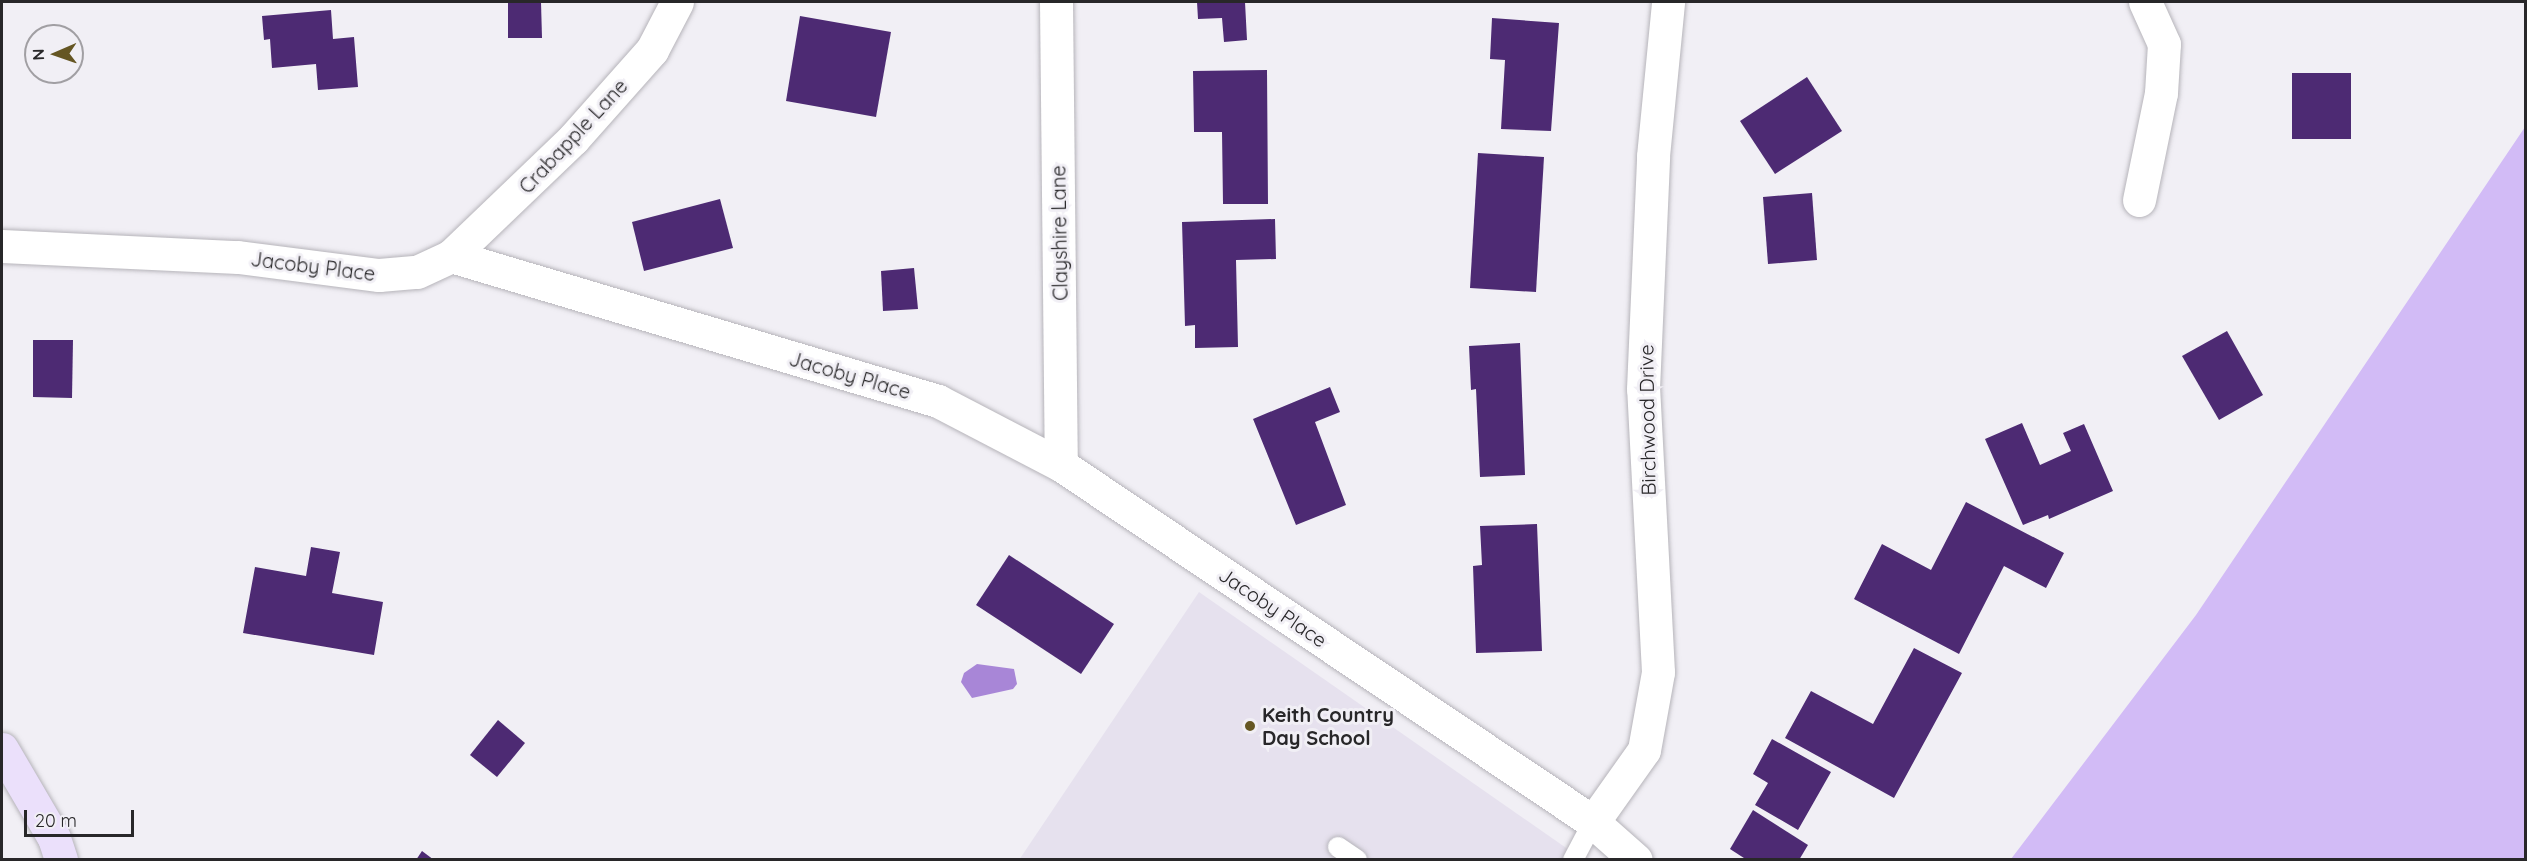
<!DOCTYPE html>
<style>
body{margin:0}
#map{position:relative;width:2527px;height:861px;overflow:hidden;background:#f1eff5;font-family:Quicksand,sans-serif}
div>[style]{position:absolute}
.built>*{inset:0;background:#e6e1ee}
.green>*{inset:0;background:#d2bbf6}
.water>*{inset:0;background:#a886d7}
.building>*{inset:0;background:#4d2a73}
.roads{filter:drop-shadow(0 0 2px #b6b4ba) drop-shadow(0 0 2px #b6b4ba)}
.lane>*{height:20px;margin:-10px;padding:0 10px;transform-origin:10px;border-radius:10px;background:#fff}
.street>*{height:33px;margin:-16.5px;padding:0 16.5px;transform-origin:16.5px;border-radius:16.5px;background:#fff}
.primary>*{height:33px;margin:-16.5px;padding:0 16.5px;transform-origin:16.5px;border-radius:16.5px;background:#ebe0fb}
.dots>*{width:16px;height:16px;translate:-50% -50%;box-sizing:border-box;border:3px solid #f1eff5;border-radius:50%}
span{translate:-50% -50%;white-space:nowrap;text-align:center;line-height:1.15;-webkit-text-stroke:6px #f1eff5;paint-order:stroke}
.street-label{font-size:20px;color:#282729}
.poi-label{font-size:20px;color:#282729;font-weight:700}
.left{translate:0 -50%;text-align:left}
.frame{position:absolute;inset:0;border:3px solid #282729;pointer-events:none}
.north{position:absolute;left:24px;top:24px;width:60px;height:60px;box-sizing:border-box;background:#f1eff5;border:2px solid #a19fa3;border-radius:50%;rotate:268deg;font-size:16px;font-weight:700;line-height:24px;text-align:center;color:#282729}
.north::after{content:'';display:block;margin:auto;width:21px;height:27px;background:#655623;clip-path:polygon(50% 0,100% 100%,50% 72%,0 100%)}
.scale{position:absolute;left:24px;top:810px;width:110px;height:27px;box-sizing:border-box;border:3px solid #282729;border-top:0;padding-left:8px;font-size:18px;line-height:21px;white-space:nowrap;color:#282729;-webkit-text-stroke:4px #f1eff5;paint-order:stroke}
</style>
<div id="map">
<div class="built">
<i style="clip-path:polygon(1199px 592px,1582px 859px,1019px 860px)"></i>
</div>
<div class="green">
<i style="clip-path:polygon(2525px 127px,2525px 859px,2011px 859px,2196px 615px)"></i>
</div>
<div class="water">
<i style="clip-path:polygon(977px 664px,1014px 669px,1017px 684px,1013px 689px,972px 698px,961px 682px,964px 673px)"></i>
</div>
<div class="building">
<i style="clip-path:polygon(508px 2px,541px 2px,542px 38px,508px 38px)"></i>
<i style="clip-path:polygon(1197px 2px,1245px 2px,1247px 40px,1224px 42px,1222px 18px,1198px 19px)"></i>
<i style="clip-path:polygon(331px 10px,333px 39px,354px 37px,358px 87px,318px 90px,316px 64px,272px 68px,270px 39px,264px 40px,262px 16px)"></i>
<i style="clip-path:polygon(800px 16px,891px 32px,876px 117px,786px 101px)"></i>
<i style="clip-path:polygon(1492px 18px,1559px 23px,1551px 131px,1501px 129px,1505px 60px,1490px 59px)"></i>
<i style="clip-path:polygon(1267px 70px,1268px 204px,1223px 204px,1222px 132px,1194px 132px,1193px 71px)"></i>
<i style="clip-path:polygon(2292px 73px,2351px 73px,2351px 139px,2292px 139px)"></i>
<i style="clip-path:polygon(1807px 77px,1842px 131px,1775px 174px,1740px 121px)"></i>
<i style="clip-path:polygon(1478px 153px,1544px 157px,1536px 292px,1470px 288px)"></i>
<i style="clip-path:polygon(1812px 193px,1817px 260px,1768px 264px,1763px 197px)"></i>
<i style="clip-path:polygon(720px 199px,733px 248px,644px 271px,632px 222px)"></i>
<i style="clip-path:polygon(1275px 219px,1276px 259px,1236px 260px,1238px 347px,1195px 348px,1195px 325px,1185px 326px,1182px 222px)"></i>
<i style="clip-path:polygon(914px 268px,918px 309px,883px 311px,881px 271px)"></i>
<i style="clip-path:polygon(2227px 331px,2263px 395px,2219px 420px,2182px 356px)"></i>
<i style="clip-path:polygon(33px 340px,73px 340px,72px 398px,33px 397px)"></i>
<i style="clip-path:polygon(1520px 343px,1525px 475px,1480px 477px,1476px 389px,1471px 390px,1469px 346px)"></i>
<i style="clip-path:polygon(1330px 387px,1340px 412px,1315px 422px,1346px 505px,1296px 525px,1253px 419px)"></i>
<i style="clip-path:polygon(2022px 423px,2040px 465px,2071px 451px,2063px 433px,2084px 424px,2113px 491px,2049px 519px,2048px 515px,2023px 525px,1985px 439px)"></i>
<i style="clip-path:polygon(1966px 502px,2064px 553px,2046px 588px,2004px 566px,1959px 654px,1854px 599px,1882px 544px,1931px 570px)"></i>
<i style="clip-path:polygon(1537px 524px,1542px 651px,1476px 653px,1473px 566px,1482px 565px,1480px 526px)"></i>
<i style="clip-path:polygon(311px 547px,340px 552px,332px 593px,383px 602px,374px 655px,243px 633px,255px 567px,306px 576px)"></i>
<i style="clip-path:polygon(1009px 555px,1114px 624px,1081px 674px,976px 605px)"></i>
<i style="clip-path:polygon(1914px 648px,1962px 673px,1894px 798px,1785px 738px,1811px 691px,1873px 724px)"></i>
<i style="clip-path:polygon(498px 720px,525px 743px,497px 777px,470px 755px)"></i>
<i style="clip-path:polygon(1772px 739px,1831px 772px,1798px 830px,1755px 805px,1768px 783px,1753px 774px)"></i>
<i style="clip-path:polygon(1753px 810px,1808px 845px,1799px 860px,1747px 860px,1730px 849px)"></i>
<i style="clip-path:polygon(422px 851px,434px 860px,416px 860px)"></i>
</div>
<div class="roads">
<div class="lane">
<i style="left:1338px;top:847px;width:23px;rotate:34deg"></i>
<i style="left:1573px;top:860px;width:43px;rotate:-62.2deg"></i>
</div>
<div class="street">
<i style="left:1056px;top:2px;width:463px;rotate:89.4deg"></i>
<i style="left:2139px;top:200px;width:109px;rotate:-78.4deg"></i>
<i style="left:2161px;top:93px;width:49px;rotate:-86.5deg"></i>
<i style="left:2164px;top:44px;width:46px;rotate:-114.3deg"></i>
<i style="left:2px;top:246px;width:236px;rotate:2.7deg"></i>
<i style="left:238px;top:257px;width:142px;rotate:7.3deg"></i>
<i style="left:379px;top:275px;width:38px;rotate:-5deg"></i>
<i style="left:417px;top:272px;width:38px;rotate:-25deg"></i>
<i style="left:451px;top:256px;width:508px;rotate:16.58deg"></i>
<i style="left:938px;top:401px;width:139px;rotate:27.5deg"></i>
<i style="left:1061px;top:465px;width:641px;rotate:33.86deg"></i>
<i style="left:1593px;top:822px;width:57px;rotate:41.5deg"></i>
<i style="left:451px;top:256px;width:169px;rotate:-43.8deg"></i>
<i style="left:573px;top:139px;width:119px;rotate:-48.4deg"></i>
<i style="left:652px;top:50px;width:54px;rotate:-62.5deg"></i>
<i style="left:1593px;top:822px;width:88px;rotate:-54.7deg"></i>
<i style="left:1644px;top:750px;width:79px;rotate:-79.8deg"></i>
<i style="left:1658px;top:672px;width:283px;rotate:-93deg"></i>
<i style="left:1643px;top:389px;width:233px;rotate:-87.5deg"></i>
<i style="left:1653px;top:156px;width:155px;rotate:-84.4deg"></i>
</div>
<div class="primary">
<i style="left:2px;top:749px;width:103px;rotate:59.7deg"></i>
<i style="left:54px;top:838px;width:23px;rotate:72deg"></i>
</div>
</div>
<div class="dots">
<i style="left:1250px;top:726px;background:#655623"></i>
</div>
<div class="street-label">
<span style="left:573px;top:136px;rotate:-47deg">Crabapple Lane</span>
<span style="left:1059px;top:233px;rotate:-91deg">Clayshire Lane</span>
<span style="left:313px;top:266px;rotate:7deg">Jacoby Place</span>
<span style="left:850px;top:375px;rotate:16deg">Jacoby Place</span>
<span style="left:1647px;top:420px;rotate:-91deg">Birchwood Drive</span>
<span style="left:1273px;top:607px;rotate:34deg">Jacoby Place</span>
</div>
<div class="poi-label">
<span class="left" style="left:1262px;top:726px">Keith Country<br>Day School</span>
</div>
<div class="frame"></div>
<div class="north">N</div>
<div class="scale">20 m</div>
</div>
